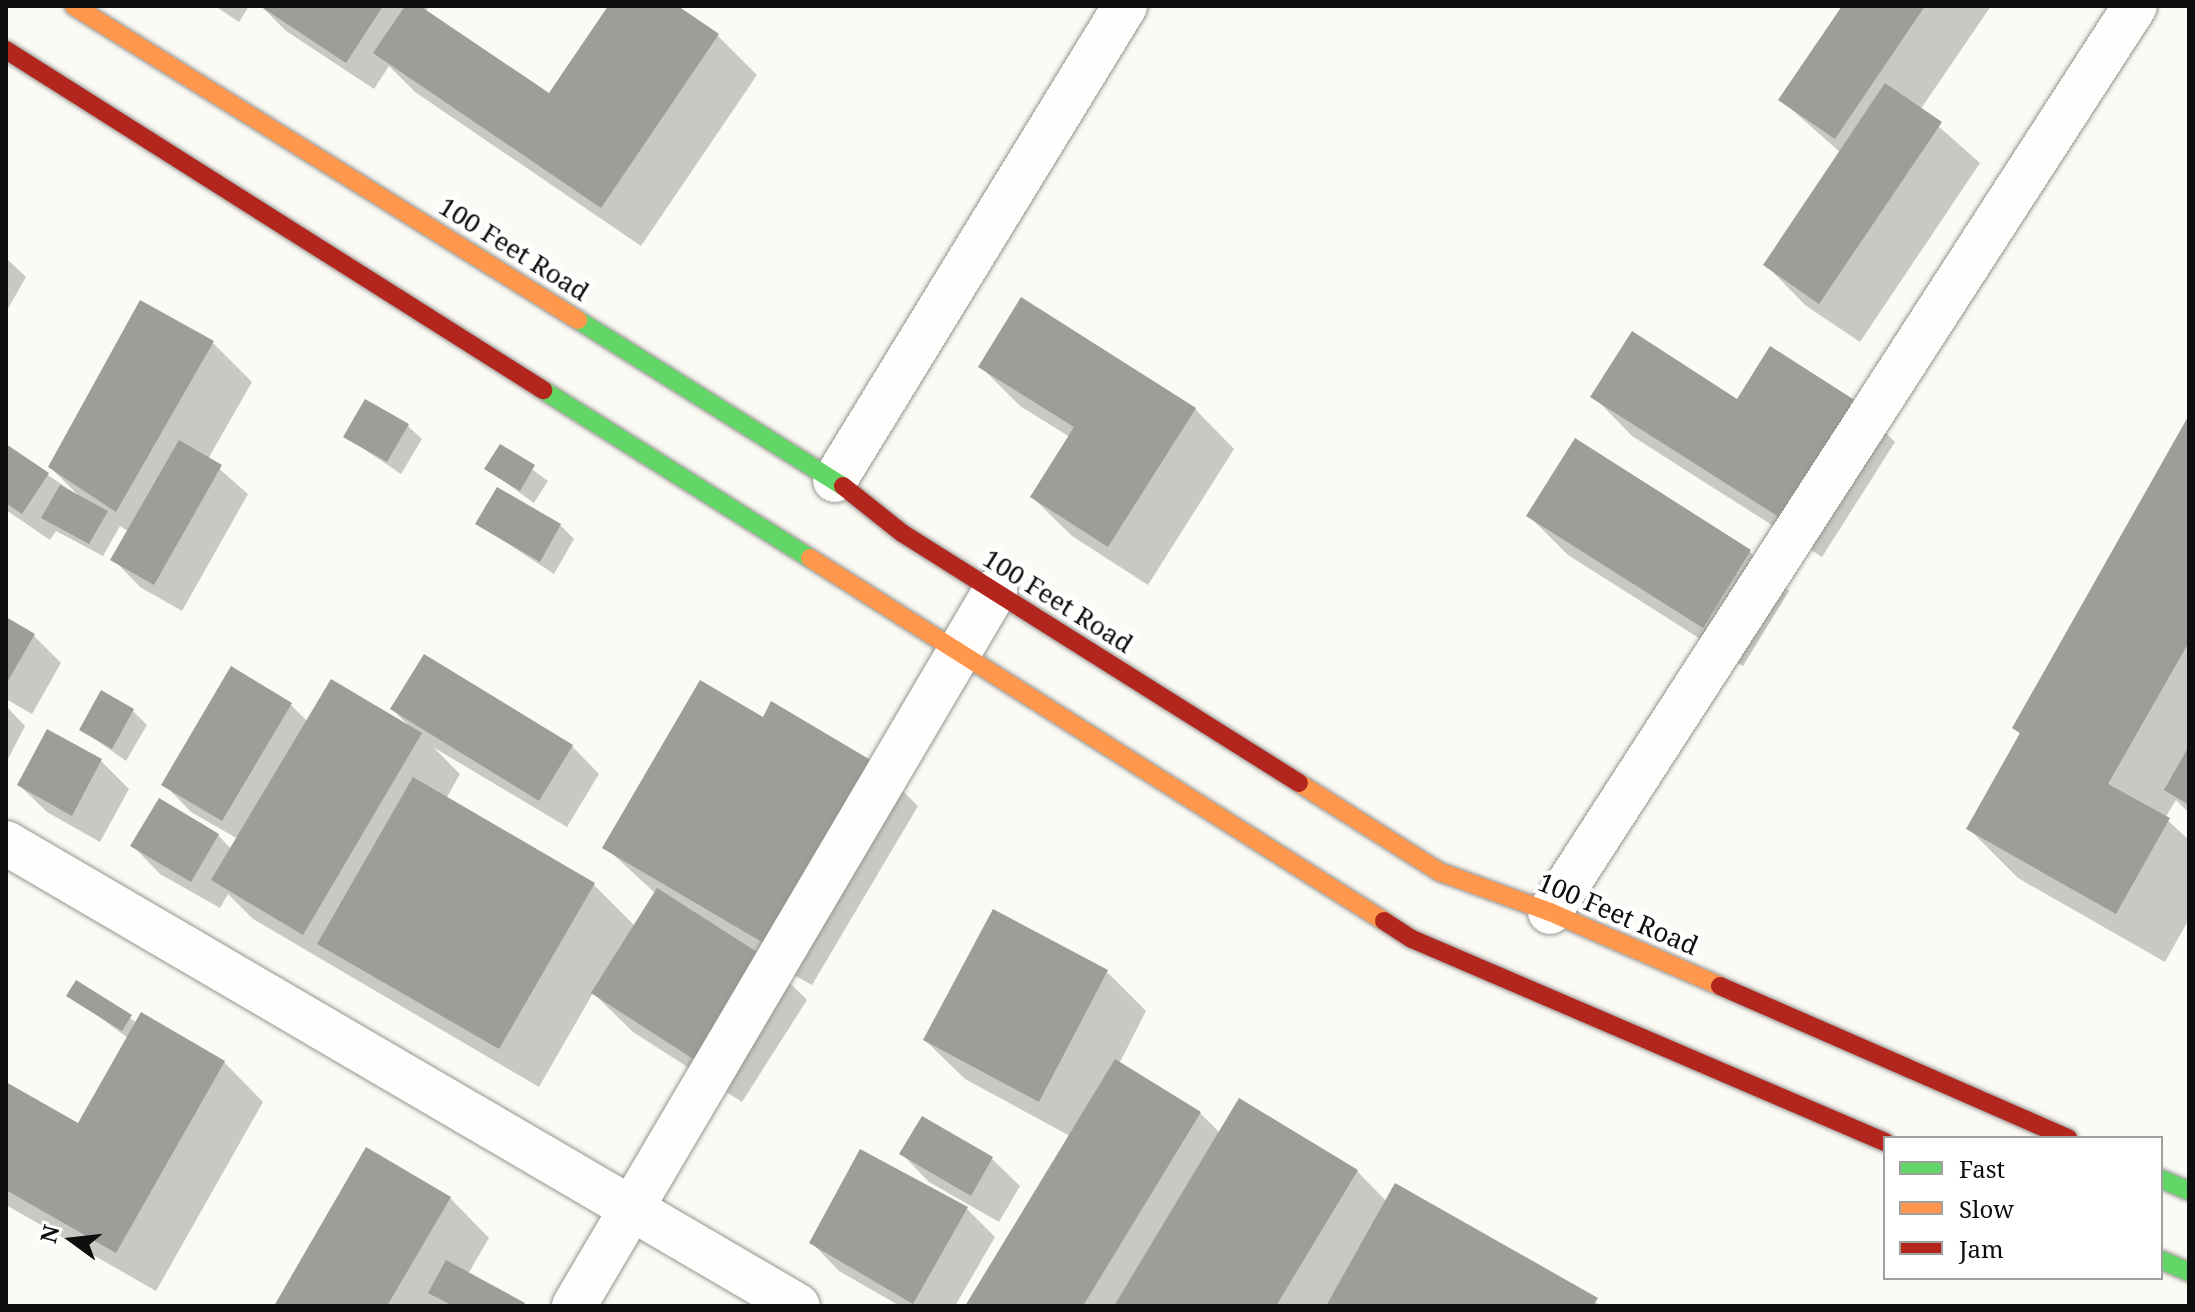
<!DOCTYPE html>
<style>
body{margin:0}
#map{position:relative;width:2195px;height:1312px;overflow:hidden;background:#fcfaf4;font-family:"Noto Serif",serif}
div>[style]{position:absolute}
.shadow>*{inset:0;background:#0003}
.building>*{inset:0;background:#9f9d99}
.roads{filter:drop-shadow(0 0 2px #959492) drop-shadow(0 0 2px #959492)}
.street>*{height:44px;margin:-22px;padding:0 22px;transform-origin:22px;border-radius:22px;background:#fffefd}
.fast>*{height:18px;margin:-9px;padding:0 9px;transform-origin:9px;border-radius:9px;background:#63d668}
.slow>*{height:18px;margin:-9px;padding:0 9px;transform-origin:9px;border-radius:9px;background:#ff974d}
.jam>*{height:18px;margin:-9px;padding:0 9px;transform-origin:9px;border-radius:9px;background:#b3261e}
span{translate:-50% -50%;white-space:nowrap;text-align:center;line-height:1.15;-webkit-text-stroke:8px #fff;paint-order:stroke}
.street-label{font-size:26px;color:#0e0e0e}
.frame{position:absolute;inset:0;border:8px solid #0e0e0e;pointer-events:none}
.legend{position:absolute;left:1883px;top:1136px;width:280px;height:144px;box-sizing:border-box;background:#fff;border:2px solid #9f9f9f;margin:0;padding:10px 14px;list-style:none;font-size:24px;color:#0e0e0e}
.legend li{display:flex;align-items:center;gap:16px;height:40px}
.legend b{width:40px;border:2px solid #9f9f9f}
.north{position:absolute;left:32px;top:1200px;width:80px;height:80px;-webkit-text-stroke:6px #fff;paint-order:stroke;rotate:285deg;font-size:22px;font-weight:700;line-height:32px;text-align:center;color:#0e0e0e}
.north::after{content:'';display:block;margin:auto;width:28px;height:36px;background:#0e0e0e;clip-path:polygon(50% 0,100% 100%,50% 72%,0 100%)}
</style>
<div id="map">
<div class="shadow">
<i style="clip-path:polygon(215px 6px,249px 6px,239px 22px)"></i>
<i style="clip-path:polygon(261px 6px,429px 6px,425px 12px,549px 96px,611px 6px,674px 6px,718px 36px,757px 75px,641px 246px,415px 92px,389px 66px,374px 89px,286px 31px)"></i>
<i style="clip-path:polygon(1845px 6px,1991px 6px,1920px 110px,1980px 163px,1860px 342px,1805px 305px,1766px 265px,1841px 153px,1781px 100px)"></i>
<i style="clip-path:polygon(6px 258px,26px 277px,6px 312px)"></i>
<i style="clip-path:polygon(213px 343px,252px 382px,208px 459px,248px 494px,182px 611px,140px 587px,113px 559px,129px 532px,120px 526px,103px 556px,56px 531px,50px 540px,6px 510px,6px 447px,79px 496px,50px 467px)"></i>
<i style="clip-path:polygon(981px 367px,1195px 409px,1234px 449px,1148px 585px,1072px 536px,1032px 497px,1070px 437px,1020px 406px)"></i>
<i style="clip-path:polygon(1593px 396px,1855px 402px,1895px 442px,1822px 557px,1632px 436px)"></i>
<i style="clip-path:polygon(2189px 419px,2189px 813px,2176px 800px,2165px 818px,2189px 840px,2189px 919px,2165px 962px,2018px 878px,1969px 829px,2021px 735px,2014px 728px)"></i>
<i style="clip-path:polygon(408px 426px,422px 439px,401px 474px,346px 437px)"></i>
<i style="clip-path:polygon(500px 446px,548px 481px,534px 503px,487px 469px)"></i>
<i style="clip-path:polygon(1529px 516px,1749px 551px,1789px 591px,1743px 666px,1568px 555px)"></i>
<i style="clip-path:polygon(478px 524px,560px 525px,574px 539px,554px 574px)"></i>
<i style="clip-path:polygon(6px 619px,34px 636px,61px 663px,32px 714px,6px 699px)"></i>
<i style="clip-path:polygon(290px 704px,308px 722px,409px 726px,392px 709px,572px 746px,599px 774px,567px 827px,433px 747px,460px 774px,446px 799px,594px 885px,635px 926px,655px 893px,605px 847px,763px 720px,878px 767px,918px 806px,812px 985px,768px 961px,807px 1000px,742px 1102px,633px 1032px,593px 993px,539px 1087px,253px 919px,228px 894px,220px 908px,160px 874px,133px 846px,218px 835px,232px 850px,238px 839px,191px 812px,164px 784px)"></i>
<i style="clip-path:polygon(6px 706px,25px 726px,6px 763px)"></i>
<i style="clip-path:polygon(133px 711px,147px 725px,126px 761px,82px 730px)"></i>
<i style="clip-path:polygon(48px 732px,101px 761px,129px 789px,100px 842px,47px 812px,19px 785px)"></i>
<i style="clip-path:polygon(1107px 972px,1146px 1011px,1119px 1064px,1200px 1113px,1220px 1133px,1357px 1171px,1387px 1202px,1603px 1306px,967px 1306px,1070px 1136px,965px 1079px,925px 1040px)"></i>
<i style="clip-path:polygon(77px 982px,137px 1023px,224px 1062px,263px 1102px,156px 1291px,6px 1205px,6px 1084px,79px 1126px,128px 1038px,69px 995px)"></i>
<i style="clip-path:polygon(861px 1151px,967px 1209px,995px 1237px,955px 1306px,900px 1306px,839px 1271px,812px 1243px)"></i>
<i style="clip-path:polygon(902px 1154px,992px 1159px,1020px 1186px,999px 1222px,929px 1182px)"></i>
<i style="clip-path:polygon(450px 1198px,489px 1238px,468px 1274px,526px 1306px,277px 1306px)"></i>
</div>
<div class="building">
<i style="clip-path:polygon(260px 6px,383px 6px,346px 63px)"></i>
<i style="clip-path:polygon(405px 6px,420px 6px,549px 93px,608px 6px,678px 6px,719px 34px,601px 208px,373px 53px)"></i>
<i style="clip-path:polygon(1842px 6px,1925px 6px,1835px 139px,1778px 100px)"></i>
<i style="clip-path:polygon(1885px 83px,1942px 122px,1819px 304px,1763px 265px)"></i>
<i style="clip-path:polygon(1021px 297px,1196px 408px,1108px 547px,1030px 497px,1074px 427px,978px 367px)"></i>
<i style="clip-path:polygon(140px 300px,214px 341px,116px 512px,48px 467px)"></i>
<i style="clip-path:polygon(1632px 331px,1737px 399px,1770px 346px,1856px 401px,1782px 519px,1590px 397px)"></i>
<i style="clip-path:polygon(365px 399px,409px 424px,387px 462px,343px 437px)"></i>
<i style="clip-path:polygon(2189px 415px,2189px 642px,2108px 784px,2170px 818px,2116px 914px,1966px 829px,2020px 733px,2012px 728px)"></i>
<i style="clip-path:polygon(1575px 438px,1751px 550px,1703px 628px,1526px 516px)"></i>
<i style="clip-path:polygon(179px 440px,222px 465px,154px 585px,110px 560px)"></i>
<i style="clip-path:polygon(6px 444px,49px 473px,22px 514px,6px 503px)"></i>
<i style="clip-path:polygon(500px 444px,535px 465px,520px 491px,484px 469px)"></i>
<i style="clip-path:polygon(60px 485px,108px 511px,89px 544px,41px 518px)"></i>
<i style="clip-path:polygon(497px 487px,561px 524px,540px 562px,475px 524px)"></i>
<i style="clip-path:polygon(6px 617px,35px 634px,6px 684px)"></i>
<i style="clip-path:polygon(424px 654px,573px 745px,539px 801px,390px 709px)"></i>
<i style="clip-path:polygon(231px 666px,292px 703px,222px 821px,161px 785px)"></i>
<i style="clip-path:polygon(331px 679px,422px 733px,303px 935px,211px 880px)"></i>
<i style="clip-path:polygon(700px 680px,763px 717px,771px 701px,879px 765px,772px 948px,602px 848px)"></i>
<i style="clip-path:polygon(101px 690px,134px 709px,112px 749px,79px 730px)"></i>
<i style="clip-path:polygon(47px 729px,102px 759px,72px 816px,17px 785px)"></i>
<i style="clip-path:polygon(2189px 746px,2189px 805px,2164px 790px)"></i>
<i style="clip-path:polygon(413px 777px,595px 883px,499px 1049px,317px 944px)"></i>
<i style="clip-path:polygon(159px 798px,219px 834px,191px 882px,130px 846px)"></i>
<i style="clip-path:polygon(657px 888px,768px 959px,701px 1064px,591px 993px)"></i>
<i style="clip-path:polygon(993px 909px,1108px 970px,1039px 1102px,923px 1040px)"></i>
<i style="clip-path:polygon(76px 980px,132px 1015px,122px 1031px,66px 996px)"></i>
<i style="clip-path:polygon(141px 1012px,225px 1061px,116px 1253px,6px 1190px,6px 1082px,78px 1123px)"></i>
<i style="clip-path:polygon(1115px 1059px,1201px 1112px,1083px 1306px,965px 1306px)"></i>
<i style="clip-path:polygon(1239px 1098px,1358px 1170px,1276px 1306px,1114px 1306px)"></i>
<i style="clip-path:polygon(922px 1116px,993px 1157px,971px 1196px,899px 1154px)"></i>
<i style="clip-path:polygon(366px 1147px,451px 1197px,387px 1306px,274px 1306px)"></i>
<i style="clip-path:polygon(860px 1149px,968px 1207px,913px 1304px,809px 1243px)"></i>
<i style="clip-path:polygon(1395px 1183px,1598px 1298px,1593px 1306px,1326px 1306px)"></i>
<i style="clip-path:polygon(446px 1260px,525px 1303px,523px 1306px,453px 1306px,428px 1293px)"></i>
</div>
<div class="roads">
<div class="street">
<i style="left:835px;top:480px;width:556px;rotate:-58.54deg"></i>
<i style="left:6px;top:843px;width:917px;rotate:30.31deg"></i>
<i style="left:1550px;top:912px;width:1078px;rotate:-57.15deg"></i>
<i style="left:574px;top:1306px;width:830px;rotate:-59.51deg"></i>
</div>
<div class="fast">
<i style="left:578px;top:320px;width:313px;rotate:32.1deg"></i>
<i style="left:543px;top:390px;width:315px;rotate:32.2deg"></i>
<i style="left:2161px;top:1179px;width:30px;rotate:23deg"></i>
<i style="left:2161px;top:1260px;width:30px;rotate:23deg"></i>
</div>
<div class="slow">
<i style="left:74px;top:6px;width:594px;rotate:31.92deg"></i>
<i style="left:810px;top:558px;width:679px;rotate:32.31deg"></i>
<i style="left:1299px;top:783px;width:167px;rotate:32.3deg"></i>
<i style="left:1440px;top:872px;width:117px;rotate:20deg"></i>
<i style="left:1550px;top:912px;width:185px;rotate:23.5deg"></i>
</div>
<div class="jam">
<i style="left:6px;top:50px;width:636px;rotate:32.34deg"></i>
<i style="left:843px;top:486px;width:75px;rotate:38.5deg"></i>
<i style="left:902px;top:533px;width:469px;rotate:32.2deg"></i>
<i style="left:1384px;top:921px;width:33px;rotate:33deg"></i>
<i style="left:1412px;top:939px;width:515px;rotate:23.23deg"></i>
<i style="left:1720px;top:986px;width:380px;rotate:23.6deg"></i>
</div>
</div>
<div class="street-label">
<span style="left:514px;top:249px;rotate:32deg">100 Feet Road</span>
<span style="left:1058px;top:601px;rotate:32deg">100 Feet Road</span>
<span style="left:1618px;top:914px;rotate:23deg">100 Feet Road</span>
</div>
<div class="frame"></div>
<ul class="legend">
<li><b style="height:10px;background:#63d668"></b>Fast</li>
<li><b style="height:10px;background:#ff974d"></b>Slow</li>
<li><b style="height:10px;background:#b3261e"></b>Jam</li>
</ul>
<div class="north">N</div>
</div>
